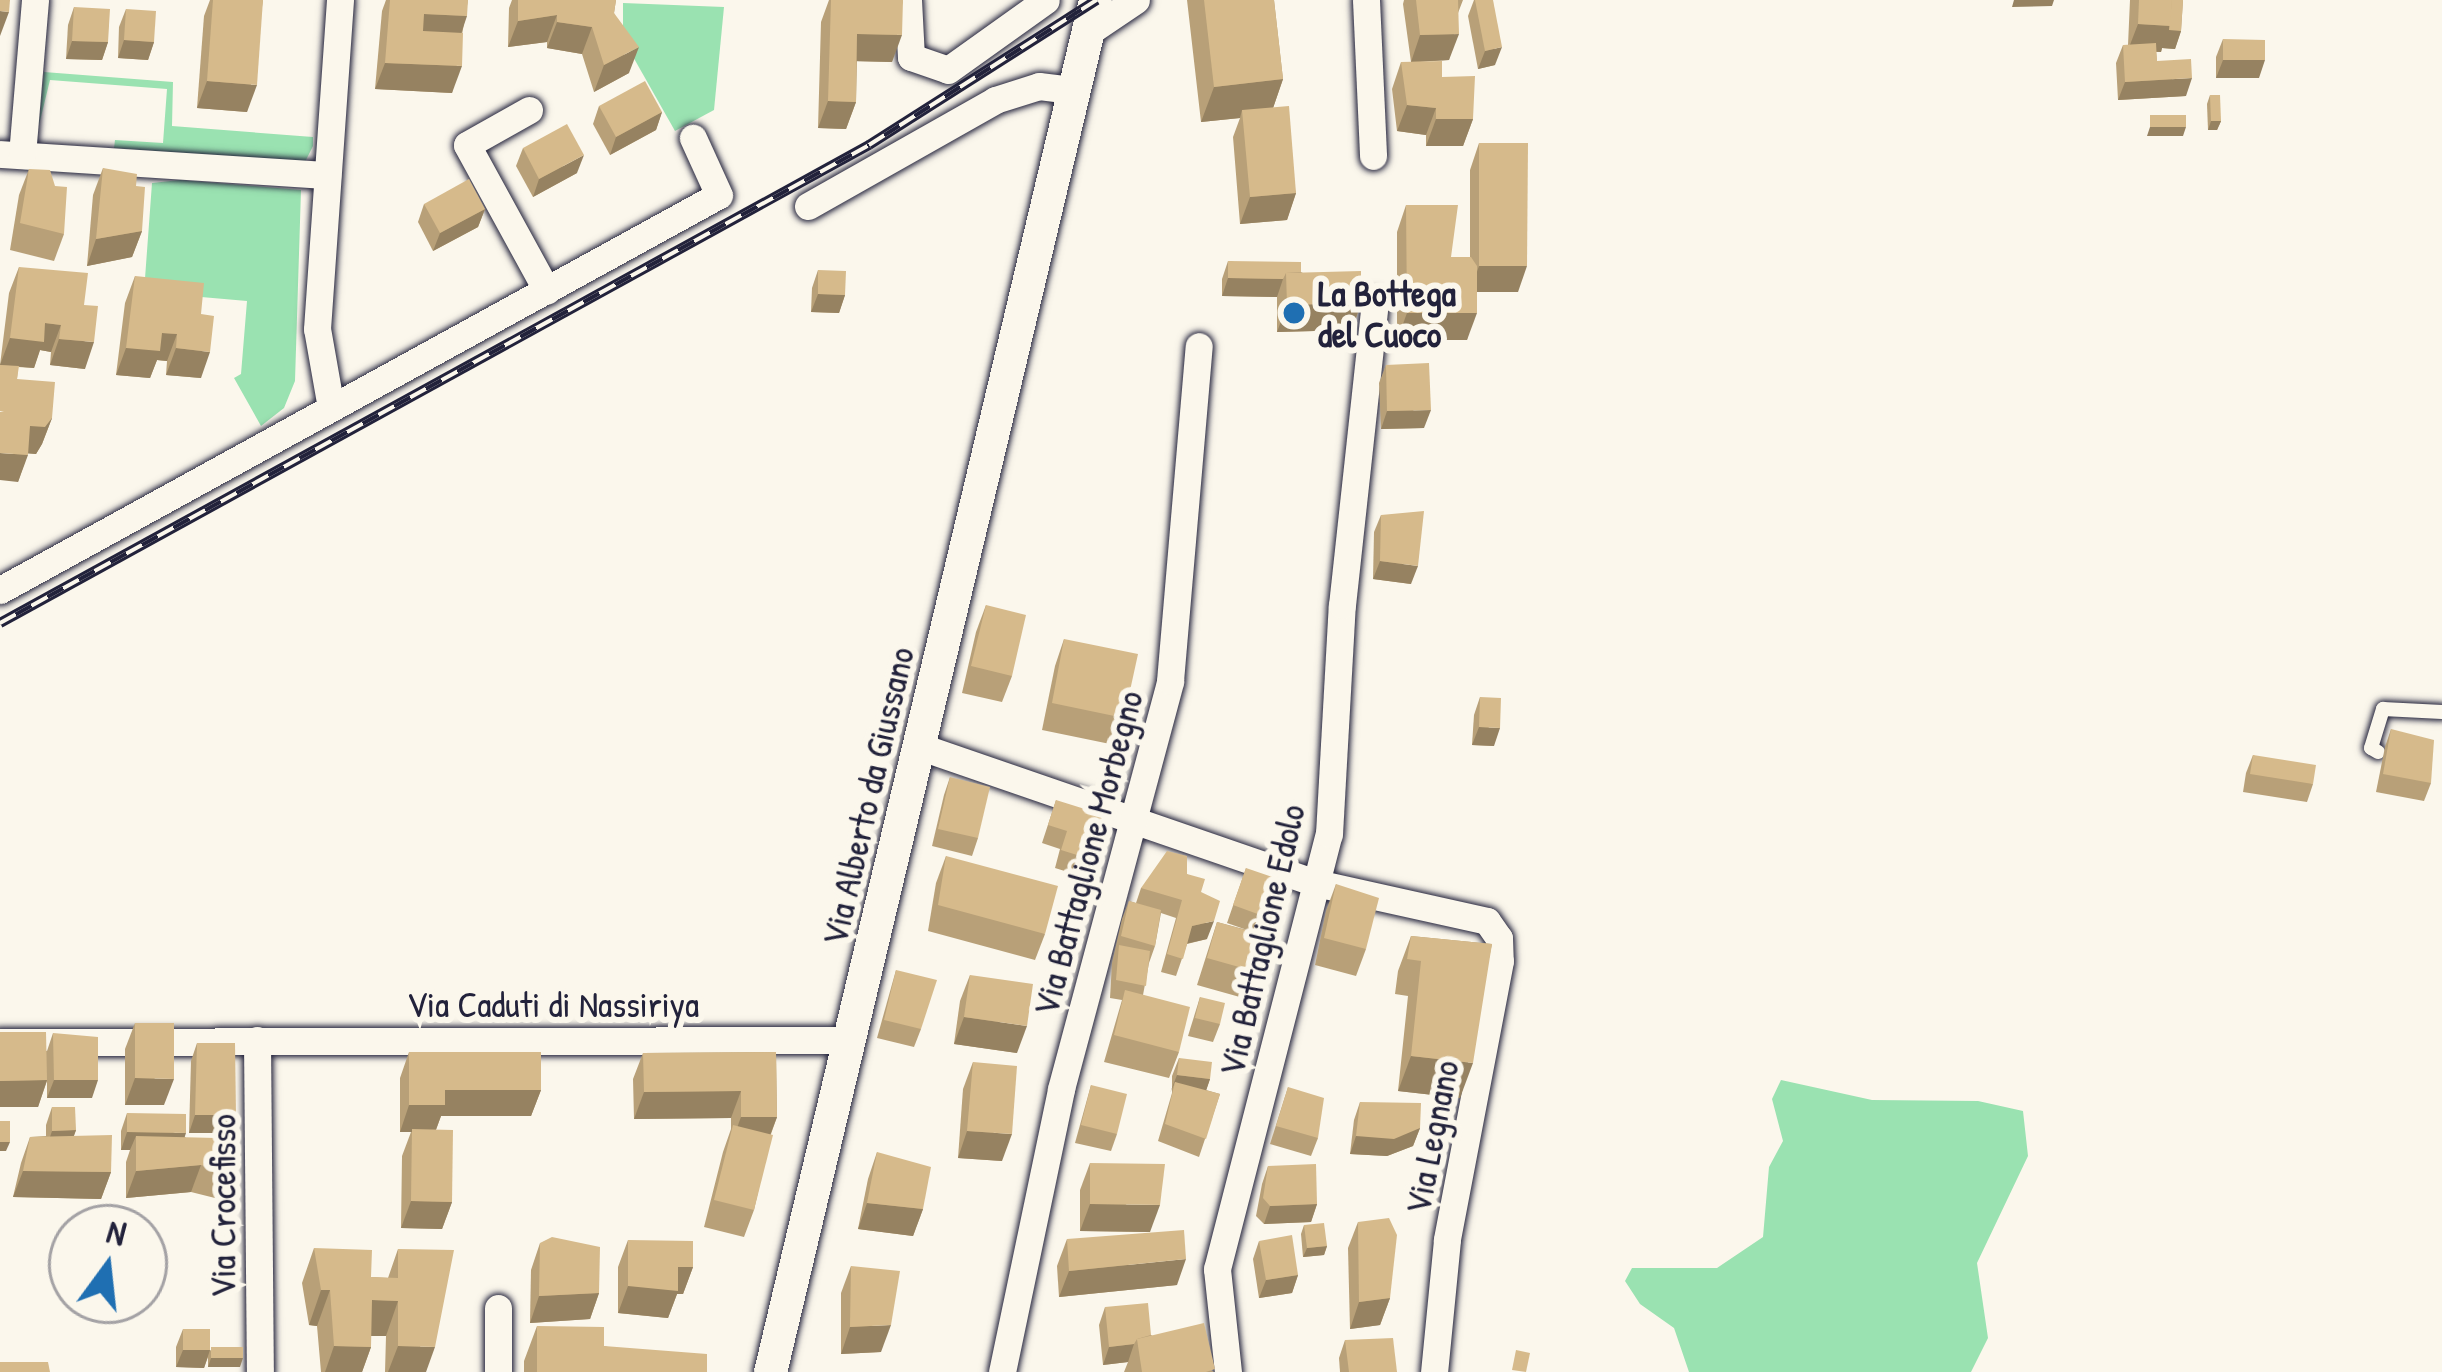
<!DOCTYPE html>
<style>
body{margin:0}
#map{position:relative;width:2442px;height:1372px;overflow:hidden;background:#fbf7ec;font-family:"Patrick Hand",sans-serif}
div>[style]{position:absolute}
.green>*{inset:0;background:#9ae2b1}
.roads{filter:drop-shadow(0 0 3px #22223b) drop-shadow(0 0 3px #22223b)}
.service>*{height:14px;margin:-7px;padding:0 7px;transform-origin:7px;border-radius:7px;background:#fbf7ec}
.minor>*{height:27px;margin:-13.5px;padding:0 13.5px;transform-origin:13.5px;border-radius:13.5px;background:#fbf7ec}
.tertiary>*{height:33px;margin:-16.5px;padding:0 16.5px;transform-origin:16.5px;border-radius:16.5px;background:#fbf7ec}
.rail>*{height:10px;margin-top:-5px;transform-origin:0;background:repeating-linear-gradient(90deg,#fbf7ec 0 18px,#22223b 0 36px);box-sizing:border-box;border-block:3px solid #22223b}
.wall>*{inset:0;background:#b8a078}
.shaded-wall>*{inset:0;background:#968261}
.building>*{inset:0;background:#d6ba8b}
.dots>*{width:33px;height:33px;translate:-50% -50%;box-sizing:border-box;border:6px solid #fbf7ec;border-radius:50%}
span{translate:-50% -50%;white-space:nowrap;text-align:center;line-height:1.15;-webkit-text-stroke:12px #fbf7ec;paint-order:stroke}
.poi-label{font-size:36px;color:#22223b;font-weight:700}
.left{translate:0 -50%;text-align:left}
.street-label{font-size:36px;color:#22223b}
.north{position:absolute;left:48px;top:1204px;width:120px;height:120px;box-sizing:border-box;background:#fbf7ec;border:3px solid #a4a2a5;border-radius:50%;rotate:15deg;font-size:33px;font-weight:700;line-height:48px;text-align:center;color:#22223b}
.north::after{content:'';display:block;margin:auto;width:42px;height:54px;background:#1f6fb2;clip-path:polygon(50% 0,100% 100%,50% 72%,0 100%)}
</style>
<div id="map">
<div class="green">
<i style="clip-path:polygon(623px 3px,724px 7px,714px 110px,675px 131px,623px 39px)"></i>
<i style="clip-path:polygon(44px 72px,173px 82px,172px 126px,313px 137px,313px 146px,305px 162px,114px 148px,115px 140px,163px 143px,167px 89px,50px 80px,39px 125px)"></i>
<i style="clip-path:polygon(180px 180px,301px 190px,295px 381px,284px 408px,261px 426px,234px 378px,241px 374px,247px 301px,144px 292px,152px 183px)"></i>
<i style="clip-path:polygon(1781px 1080px,1872px 1100px,1978px 1101px,2023px 1111px,2028px 1156px,1977px 1263px,1988px 1338px,1971px 1372px,1689px 1372px,1674px 1328px,1640px 1304px,1625px 1281px,1632px 1268px,1717px 1268px,1763px 1237px,1769px 1167px,1783px 1141px,1772px 1099px)"></i>
</div>
<div class="roads">
<div class="service">
<i style="left:2378px;top:752px;width:8px;rotate:-150deg"></i>
<i style="left:2371px;top:748px;width:41px;rotate:-72.9deg"></i>
<i style="left:2383px;top:709px;width:59px;rotate:2.9deg"></i>
</div>
<div class="minor">
<i style="left:908px;top:0;width:57px;rotate:87deg"></i>
<i style="left:911px;top:57px;width:39px;rotate:19deg"></i>
<i style="left:948px;top:70px;width:120px;rotate:-35.5deg"></i>
<i style="left:1366px;top:0;width:156px;rotate:87.4deg"></i>
<i style="left:1087px;top:33px;width:59px;rotate:-34deg"></i>
<i style="left:529px;top:110px;width:71px;rotate:150.6deg"></i>
<i style="left:467px;top:145px;width:166px;rotate:61.3deg"></i>
<i style="left:0;top:154px;width:328px;rotate:3.7deg"></i>
<i style="left:22px;top:155px;width:156px;rotate:-85.2deg"></i>
<i style="left:808px;top:206px;width:215px;rotate:-29.5deg"></i>
<i style="left:995px;top:100px;width:46px;rotate:-17.7deg"></i>
<i style="left:1039px;top:86px;width:35px;rotate:7deg"></i>
<i style="left:331px;top:408px;width:80px;rotate:-100deg"></i>
<i style="left:317px;top:329px;width:330px;rotate:-86deg"></i>
<i style="left:0;top:590px;width:820px;rotate:-28.78deg"></i>
<i style="left:719px;top:195px;width:63px;rotate:-114.5deg"></i>
<i style="left:918px;top:746px;width:421px;rotate:19deg"></i>
<i style="left:1316px;top:883px;width:175px;rotate:12.5deg"></i>
<i style="left:1487px;top:921px;width:21px;rotate:55deg"></i>
<i style="left:1499px;top:938px;width:23px;rotate:88deg"></i>
<i style="left:1500px;top:961px;width:284px;rotate:100.8deg"></i>
<i style="left:1447px;top:1240px;width:133px;rotate:95.6deg"></i>
<i style="left:257px;top:1040px;width:332px;rotate:89.5deg"></i>
<i style="left:0;top:1042px;width:849px;rotate:-0.13deg"></i>
<i style="left:498px;top:1308px;width:64px;rotate:90deg"></i>
<i style="left:1002px;top:1372px;width:289px;rotate:-78.2deg"></i>
<i style="left:1061px;top:1089px;width:422px;rotate:-75deg"></i>
<i style="left:1170px;top:681px;width:336px;rotate:-85.1deg"></i>
<i style="left:1228px;top:1372px;width:104px;rotate:-96.1deg"></i>
<i style="left:1217px;top:1269px;width:449px;rotate:-75.6deg"></i>
<i style="left:1329px;top:834px;width:229px;rotate:-86.8deg"></i>
<i style="left:1342px;top:605px;width:304px;rotate:-83.8deg"></i>
</div>
<div class="tertiary">
<i style="left:770px;top:1372px;width:1410px;rotate:-76.67deg"></i>
</div>
</div>
<div class="rail">
<i style="left:0;top:623px;width:992px;rotate:-28.81deg"></i>
<i style="left:869px;top:145px;width:270px;rotate:-32.5deg"></i>
</div>
<div class="wall">
<i style="clip-path:polygon(210px 0,263px 0,247px 112px,197px 108px,204px 16px)"></i>
<i style="clip-path:polygon(386px 0,468px 0,452px 93px,375px 89px,382px 11px)"></i>
<i style="clip-path:polygon(512px 0,616px 0,614px 13px,629px 73px,594px 92px,582px 54px,547px 48px,547px 42px,508px 47px,509px 8px)"></i>
<i style="clip-path:polygon(829px 0,903px 0,892px 62px,857px 61px,856px 102px,846px 129px,818px 128px,821px 22px)"></i>
<i style="clip-path:polygon(1187px 0,1274px 0,1283px 79px,1273px 108px,1296px 193px,1287px 220px,1240px 224px,1233px 137px,1240px 118px,1201px 122px)"></i>
<i style="clip-path:polygon(1404px 0,1463px 0,1458px 13px,1449px 60px,1420px 62px,1442px 77px,1473px 119px,1463px 146px,1426px 146px,1426px 135px,1397px 131px,1392px 89px,1401px 62px,1411px 62px,1403px 4px)"></i>
<i style="clip-path:polygon(1474px 0,1493px 0,1495px 65px,1478px 69px,1468px 16px)"></i>
<i style="clip-path:polygon(2130px 0,2183px 0,2181px 31px,2175px 49px,2162px 48px,2161px 52px,2156px 52px,2157px 61px,2186px 96px,2118px 100px,2116px 63px,2123px 45px,2128px 45px)"></i>
<i style="clip-path:polygon(74px 7px,108px 42px,102px 60px,66px 59px,68px 25px)"></i>
<i style="clip-path:polygon(126px 9px,154px 42px,148px 60px,118px 58px,119px 27px)"></i>
<i style="clip-path:polygon(2223px 39px,2259px 78px,2216px 78px,2216px 57px)"></i>
<i style="clip-path:polygon(2210px 95px,2221px 121px,2217px 130px,2208px 130px,2207px 104px)"></i>
<i style="clip-path:polygon(599px 106px,662px 112px,656px 130px,610px 155px,593px 124px)"></i>
<i style="clip-path:polygon(1479px 143px,1518px 292px,1477px 292px,1467px 340px,1397px 340px,1397px 232px,1406px 205px,1451px 257px,1470px 257px,1470px 170px)"></i>
<i style="clip-path:polygon(523px 148px,577px 173px,533px 197px,516px 166px)"></i>
<i style="clip-path:polygon(103px 168px,136px 186px,142px 231px,132px 257px,87px 266px,93px 195px)"></i>
<i style="clip-path:polygon(29px 169px,64px 234px,54px 261px,10px 250px,19px 195px)"></i>
<i style="clip-path:polygon(424px 204px,485px 209px,478px 227px,433px 251px,418px 222px)"></i>
<i style="clip-path:polygon(1228px 261px,1301px 272px,1361px 303px,1352px 330px,1277px 332px,1277px 297px,1222px 296px,1222px 279px)"></i>
<i style="clip-path:polygon(19px 267px,84px 305px,85px 369px,50px 365px,51px 352px,40px 350px,34px 368px,18px 367px,17px 379px,52px 418px,42px 444px,36px 454px,28px 453px,18px 482px,0 365px,9px 293px)"></i>
<i style="clip-path:polygon(818px 270px,845px 295px,839px 313px,811px 312px,812px 288px)"></i>
<i style="clip-path:polygon(135px 276px,201px 314px,201px 378px,166px 375px,167px 361px,157px 360px,150px 378px,116px 375px,125px 303px)"></i>
<i style="clip-path:polygon(1386px 365px,1424px 428px,1381px 429px,1379px 383px)"></i>
<i style="clip-path:polygon(1381px 515px,1411px 584px,1373px 579px,1374px 532px)"></i>
<i style="clip-path:polygon(986px 605px,1012px 676px,1002px 702px,962px 693px,976px 632px)"></i>
<i style="clip-path:polygon(1064px 639px,1124px 718px,1115px 745px,1042px 730px,1055px 666px)"></i>
<i style="clip-path:polygon(1480px 697px,1494px 746px,1472px 745px,1474px 715px)"></i>
<i style="clip-path:polygon(2391px 729px,2431px 783px,2424px 801px,2376px 792px,2385px 747px)"></i>
<i style="clip-path:polygon(2253px 755px,2313px 784px,2307px 802px,2243px 792px,2246px 773px)"></i>
<i style="clip-path:polygon(950px 777px,978px 838px,972px 856px,932px 846px,944px 795px)"></i>
<i style="clip-path:polygon(1056px 800px,1090px 859px,1084px 877px,1055px 868px,1060px 849px,1042px 843px)"></i>
<i style="clip-path:polygon(946px 856px,1045px 934px,1035px 960px,928px 931px,936px 883px)"></i>
<i style="clip-path:polygon(1246px 868px,1274px 920px,1268px 936px,1264px 974px,1254px 1001px,1197px 985px,1217px 922px,1247px 930px,1227px 923px)"></i>
<i style="clip-path:polygon(1187px 874px,1201px 892px,1207px 939px,1187px 944px,1176px 976px,1161px 972px,1176px 918px,1161px 913px,1155px 946px,1149px 963px,1143px 995px,1179px 1052px,1169px 1078px,1104px 1062px,1122px 1000px,1110px 998px,1112px 963px,1122px 919px,1129px 901px,1136px 903px,1141px 888px)"></i>
<i style="clip-path:polygon(1336px 884px,1366px 949px,1356px 976px,1315px 965px,1326px 911px)"></i>
<i style="clip-path:polygon(1411px 936px,1492px 944px,1460px 1098px,1398px 1091px,1408px 996px,1395px 994px,1398px 971px)"></i>
<i style="clip-path:polygon(896px 970px,921px 1029px,914px 1047px,877px 1038px)"></i>
<i style="clip-path:polygon(970px 975px,1017px 1053px,954px 1044px,960px 1001px)"></i>
<i style="clip-path:polygon(1200px 997px,1220px 1024px,1213px 1042px,1188px 1036px)"></i>
<i style="clip-path:polygon(135px 1023px,164px 1105px,125px 1105px,125px 1049px)"></i>
<i style="clip-path:polygon(0 1032px,47px 1051px,53px 1033px,92px 1098px,47px 1098px,47px 1081px,38px 1107px,0 1107px)"></i>
<i style="clip-path:polygon(197px 1043px,236px 1115px,229px 1133px,189px 1133px,191px 1061px)"></i>
<i style="clip-path:polygon(409px 1052px,541px 1090px,531px 1116px,441px 1116px,436px 1130px,452px 1202px,442px 1229px,401px 1228px,402px 1156px,411px 1132px,400px 1132px,400px 1078px)"></i>
<i style="clip-path:polygon(776px 1052px,777px 1117px,771px 1134px,754px 1210px,744px 1237px,704px 1227px,723px 1152px,731px 1129px,731px 1118px,634px 1119px,633px 1079px,643px 1053px)"></i>
<i style="clip-path:polygon(1179px 1058px,1210px 1079px,1206px 1090px,1220px 1094px,1199px 1157px,1158px 1141px,1172px 1093px,1172px 1076px)"></i>
<i style="clip-path:polygon(973px 1062px,1002px 1161px,958px 1158px,963px 1089px)"></i>
<i style="clip-path:polygon(1091px 1085px,1117px 1134px,1111px 1151px,1075px 1143px)"></i>
<i style="clip-path:polygon(1288px 1087px,1318px 1138px,1311px 1156px,1270px 1144px)"></i>
<i style="clip-path:polygon(1360px 1102px,1420px 1128px,1413px 1146px,1387px 1156px,1350px 1154px,1354px 1120px)"></i>
<i style="clip-path:polygon(52px 1107px,76px 1130px,74px 1136px,111px 1172px,101px 1199px,13px 1197px,21px 1163px,30px 1137px,46px 1136px,46px 1125px)"></i>
<i style="clip-path:polygon(127px 1113px,185px 1137px,225px 1172px,215px 1198px,191px 1192px,126px 1198px,126px 1162px,130px 1150px,121px 1150px,121px 1131px)"></i>
<i style="clip-path:polygon(877px 1152px,923px 1209px,913px 1236px,858px 1229px,868px 1179px)"></i>
<i style="clip-path:polygon(1090px 1163px,1150px 1232px,1080px 1231px,1080px 1190px)"></i>
<i style="clip-path:polygon(1268px 1166px,1317px 1204px,1311px 1222px,1264px 1224px,1256px 1216px,1262px 1184px)"></i>
<i style="clip-path:polygon(1358px 1222px,1390px 1298px,1380px 1325px,1350px 1329px,1348px 1248px)"></i>
<i style="clip-path:polygon(1304px 1225px,1327px 1246px,1324px 1255px,1303px 1257px,1301px 1234px)"></i>
<i style="clip-path:polygon(1067px 1239px,1177px 1285px,1059px 1297px,1057px 1266px)"></i>
<i style="clip-path:polygon(628px 1240px,693px 1267px,683px 1294px,677px 1294px,668px 1318px,618px 1313px,618px 1267px)"></i>
<i style="clip-path:polygon(1259px 1241px,1298px 1275px,1292px 1293px,1259px 1298px,1253px 1259px)"></i>
<i style="clip-path:polygon(540px 1243px,599px 1293px,590px 1319px,530px 1323px,531px 1270px)"></i>
<i style="clip-path:polygon(314px 1248px,371px 1277px,388px 1278px,398px 1249px,426px 1372px,385px 1372px,386px 1336px,371px 1336px,371px 1347px,362px 1372px,321px 1372px,317px 1326px,309px 1325px,302px 1283px)"></i>
<i style="clip-path:polygon(851px 1266px,881px 1352px,841px 1354px,841px 1293px)"></i>
<i style="clip-path:polygon(1105px 1307px,1151px 1335px,1214px 1372px,1124px 1372px,1128px 1362px,1103px 1365px,1099px 1325px)"></i>
<i style="clip-path:polygon(537px 1326px,604px 1346px,707px 1372px,524px 1372px,524px 1361px)"></i>
<i style="clip-path:polygon(183px 1329px,210px 1350px,240px 1367px,208px 1367px,208px 1357px,204px 1368px,176px 1367px,176px 1347px)"></i>
<i style="clip-path:polygon(1345px 1340px,1397px 1372px,1340px 1372px,1339px 1358px)"></i>
</div>
<div class="shaded-wall">
<i style="clip-path:polygon(2014px 0,2054px 0,2052px 6px,2012px 7px)"></i>
<i style="clip-path:polygon(0 11px,9px 12px,0 36px)"></i>
<i style="clip-path:polygon(424px 14px,467px 16px,458px 43px,414px 41px)"></i>
<i style="clip-path:polygon(557px 15px,547px 42px,508px 47px,518px 21px)"></i>
<i style="clip-path:polygon(557px 22px,592px 27px,582px 54px,547px 48px)"></i>
<i style="clip-path:polygon(2138px 24px,2171px 26px,2181px 31px,2175px 49px,2162px 48px,2161px 52px,2128px 50px)"></i>
<i style="clip-path:polygon(857px 34px,902px 35px,892px 62px,847px 61px)"></i>
<i style="clip-path:polygon(1459px 34px,1449px 60px,1411px 62px,1420px 35px)"></i>
<i style="clip-path:polygon(124px 40px,154px 42px,148px 60px,118px 58px)"></i>
<i style="clip-path:polygon(72px 41px,108px 42px,102px 60px,66px 59px)"></i>
<i style="clip-path:polygon(639px 47px,629px 73px,594px 92px,604px 65px)"></i>
<i style="clip-path:polygon(1502px 47px,1495px 65px,1478px 69px,1485px 51px)"></i>
<i style="clip-path:polygon(2223px 60px,2265px 60px,2259px 78px,2216px 78px)"></i>
<i style="clip-path:polygon(385px 63px,462px 66px,452px 93px,375px 89px)"></i>
<i style="clip-path:polygon(2192px 78px,2186px 96px,2118px 100px,2125px 82px)"></i>
<i style="clip-path:polygon(1283px 79px,1271px 114px,1242px 110px,1240px 118px,1201px 122px,1214px 87px)"></i>
<i style="clip-path:polygon(207px 81px,257px 85px,247px 112px,197px 108px)"></i>
<i style="clip-path:polygon(828px 101px,856px 102px,846px 129px,818px 128px)"></i>
<i style="clip-path:polygon(1407px 105px,1436px 108px,1426px 135px,1397px 131px)"></i>
<i style="clip-path:polygon(662px 112px,656px 130px,610px 155px,616px 137px)"></i>
<i style="clip-path:polygon(1436px 119px,1473px 119px,1463px 146px,1426px 146px)"></i>
<i style="clip-path:polygon(2211px 121px,2221px 121px,2217px 130px,2208px 130px)"></i>
<i style="clip-path:polygon(2150px 127px,2186px 127px,2183px 136px,2147px 136px)"></i>
<i style="clip-path:polygon(584px 155px,577px 173px,533px 197px,539px 179px)"></i>
<i style="clip-path:polygon(1296px 193px,1287px 220px,1240px 224px,1250px 197px)"></i>
<i style="clip-path:polygon(485px 209px,478px 227px,433px 251px,440px 233px)"></i>
<i style="clip-path:polygon(142px 231px,132px 257px,87px 266px,96px 239px)"></i>
<i style="clip-path:polygon(1479px 266px,1527px 266px,1518px 292px,1470px 292px)"></i>
<i style="clip-path:polygon(1228px 278px,1283px 279px,1277px 297px,1222px 296px)"></i>
<i style="clip-path:polygon(818px 294px,845px 295px,839px 313px,811px 312px)"></i>
<i style="clip-path:polygon(1361px 303px,1352px 330px,1277px 332px,1287px 305px)"></i>
<i style="clip-path:polygon(1407px 313px,1477px 313px,1467px 340px,1397px 340px)"></i>
<i style="clip-path:polygon(45px 323px,61px 325px,51px 352px,40px 350px,34px 368px,0 365px,10px 338px)"></i>
<i style="clip-path:polygon(162px 333px,177px 334px,167px 361px,157px 360px,150px 378px,116px 375px,126px 348px)"></i>
<i style="clip-path:polygon(59px 339px,94px 342px,85px 369px,50px 365px)"></i>
<i style="clip-path:polygon(176px 348px,210px 352px,201px 378px,166px 375px)"></i>
<i style="clip-path:polygon(1431px 410px,1424px 428px,1381px 429px,1387px 411px)"></i>
<i style="clip-path:polygon(52px 418px,42px 444px,36px 454px,21px 453px,30px 426px)"></i>
<i style="clip-path:polygon(0 453px,28px 455px,18px 482px,0 480px)"></i>
<i style="clip-path:polygon(1380px 561px,1418px 566px,1411px 584px,1373px 579px)"></i>
<i style="clip-path:polygon(1479px 727px,1500px 728px,1494px 746px,1472px 745px)"></i>
<i style="clip-path:polygon(1214px 921px,1207px 939px,1185px 944px,1192px 926px)"></i>
<i style="clip-path:polygon(964px 1017px,1027px 1026px,1017px 1053px,954px 1044px)"></i>
<i style="clip-path:polygon(1411px 1056px,1473px 1063px,1460px 1098px,1398px 1091px)"></i>
<i style="clip-path:polygon(1177px 1075px,1210px 1079px,1204px 1097px,1175px 1082px,1170px 1093px)"></i>
<i style="clip-path:polygon(135px 1078px,174px 1079px,164px 1105px,125px 1105px)"></i>
<i style="clip-path:polygon(47px 1080px,38px 1107px,0 1107px,0 1081px)"></i>
<i style="clip-path:polygon(54px 1080px,98px 1080px,92px 1098px,47px 1098px)"></i>
<i style="clip-path:polygon(445px 1090px,541px 1090px,531px 1116px,441px 1116px,435px 1132px,400px 1132px,409px 1105px)"></i>
<i style="clip-path:polygon(741px 1091px,731px 1118px,634px 1119px,644px 1092px)"></i>
<i style="clip-path:polygon(195px 1115px,236px 1115px,229px 1133px,189px 1133px)"></i>
<i style="clip-path:polygon(741px 1117px,777px 1117px,767px 1143px,731px 1144px)"></i>
<i style="clip-path:polygon(1420px 1128px,1413px 1146px,1387px 1156px,1350px 1154px,1356px 1136px)"></i>
<i style="clip-path:polygon(76px 1130px,69px 1148px,46px 1149px,52px 1131px)"></i>
<i style="clip-path:polygon(967px 1131px,1012px 1134px,1002px 1161px,958px 1158px)"></i>
<i style="clip-path:polygon(127px 1132px,186px 1133px,180px 1151px,136px 1136px,130px 1150px,121px 1150px)"></i>
<i style="clip-path:polygon(0 1142px,10px 1142px,6px 1151px,0 1151px)"></i>
<i style="clip-path:polygon(201px 1165px,191px 1192px,126px 1198px,136px 1171px)"></i>
<i style="clip-path:polygon(23px 1171px,111px 1172px,101px 1199px,13px 1197px)"></i>
<i style="clip-path:polygon(411px 1201px,452px 1202px,442px 1229px,401px 1228px)"></i>
<i style="clip-path:polygon(867px 1203px,923px 1209px,913px 1236px,858px 1229px)"></i>
<i style="clip-path:polygon(1090px 1204px,1160px 1205px,1150px 1232px,1080px 1231px)"></i>
<i style="clip-path:polygon(1317px 1204px,1311px 1222px,1264px 1224px,1270px 1206px)"></i>
<i style="clip-path:polygon(1327px 1246px,1324px 1255px,1303px 1257px,1307px 1248px)"></i>
<i style="clip-path:polygon(1186px 1259px,1177px 1285px,1059px 1297px,1069px 1271px)"></i>
<i style="clip-path:polygon(678px 1267px,693px 1267px,683px 1294px,677px 1294px,668px 1318px,618px 1313px,628px 1286px)"></i>
<i style="clip-path:polygon(1298px 1275px,1292px 1293px,1259px 1298px,1266px 1280px)"></i>
<i style="clip-path:polygon(321px 1290px,330px 1290px,317px 1326px,309px 1325px)"></i>
<i style="clip-path:polygon(599px 1293px,590px 1319px,530px 1323px,539px 1296px)"></i>
<i style="clip-path:polygon(1390px 1298px,1380px 1325px,1350px 1329px,1359px 1302px)"></i>
<i style="clip-path:polygon(372px 1300px,398px 1301px,386px 1336px,359px 1336px)"></i>
<i style="clip-path:polygon(891px 1325px,881px 1352px,841px 1354px,850px 1327px)"></i>
<i style="clip-path:polygon(1134px 1344px,1128px 1362px,1103px 1365px,1109px 1347px)"></i>
<i style="clip-path:polygon(334px 1346px,371px 1347px,362px 1372px,325px 1372px)"></i>
<i style="clip-path:polygon(398px 1346px,435px 1347px,426px 1372px,388px 1372px)"></i>
<i style="clip-path:polygon(183px 1350px,210px 1350px,204px 1368px,176px 1367px)"></i>
<i style="clip-path:polygon(211px 1358px,243px 1358px,240px 1367px,208px 1367px)"></i>
</div>
<div class="building">
<i style="clip-path:polygon(0 0,10px 0,9px 12px,0 11px)"></i>
<i style="clip-path:polygon(213px 0,263px 0,257px 85px,207px 81px)"></i>
<i style="clip-path:polygon(390px 0,468px 0,467px 16px,424px 14px,423px 31px,463px 33px,462px 66px,385px 63px)"></i>
<i style="clip-path:polygon(518px 0,616px 0,614px 13px,639px 47px,604px 65px,592px 27px,557px 22px,557px 15px,518px 21px)"></i>
<i style="clip-path:polygon(831px 0,903px 0,902px 35px,857px 34px,856px 102px,828px 101px)"></i>
<i style="clip-path:polygon(1204px 0,1274px 0,1283px 79px,1214px 87px)"></i>
<i style="clip-path:polygon(1416px 0,1458px 0,1459px 34px,1420px 35px)"></i>
<i style="clip-path:polygon(1475px 0,1493px 0,1502px 47px,1485px 51px)"></i>
<i style="clip-path:polygon(2139px 0,2172px 0,2171px 26px,2138px 24px)"></i>
<i style="clip-path:polygon(2172px 0,2183px 0,2181px 31px,2169px 30px)"></i>
<i style="clip-path:polygon(74px 7px,110px 9px,108px 42px,72px 41px)"></i>
<i style="clip-path:polygon(126px 9px,156px 11px,154px 42px,124px 40px)"></i>
<i style="clip-path:polygon(2223px 39px,2265px 40px,2265px 60px,2223px 60px)"></i>
<i style="clip-path:polygon(2156px 43px,2157px 61px,2191px 59px,2192px 78px,2125px 82px,2123px 45px)"></i>
<i style="clip-path:polygon(1442px 61px,1442px 77px,1475px 76px,1473px 119px,1436px 119px,1436px 108px,1407px 105px,1401px 62px)"></i>
<i style="clip-path:polygon(645px 81px,662px 112px,616px 137px,599px 106px)"></i>
<i style="clip-path:polygon(2210px 95px,2220px 95px,2221px 121px,2211px 121px)"></i>
<i style="clip-path:polygon(1289px 106px,1296px 193px,1250px 197px,1242px 110px)"></i>
<i style="clip-path:polygon(2150px 115px,2186px 115px,2186px 127px,2150px 127px)"></i>
<i style="clip-path:polygon(567px 124px,584px 155px,539px 179px,523px 148px)"></i>
<i style="clip-path:polygon(1479px 143px,1528px 143px,1527px 266px,1479px 266px)"></i>
<i style="clip-path:polygon(103px 168px,137px 174px,136px 186px,145px 187px,142px 231px,96px 239px)"></i>
<i style="clip-path:polygon(29px 169px,50px 170px,55px 186px,67px 187px,64px 234px,20px 223px)"></i>
<i style="clip-path:polygon(469px 179px,485px 209px,440px 233px,424px 204px)"></i>
<i style="clip-path:polygon(1406px 205px,1458px 205px,1451px 257px,1471px 257px,1477px 266px,1477px 313px,1407px 313px)"></i>
<i style="clip-path:polygon(1228px 261px,1301px 262px,1301px 272px,1286px 273px,1283px 279px,1228px 278px)"></i>
<i style="clip-path:polygon(19px 267px,88px 273px,84px 305px,98px 306px,94px 342px,59px 339px,61px 325px,45px 323px,44px 342px,10px 338px)"></i>
<i style="clip-path:polygon(818px 270px,846px 271px,845px 295px,818px 294px)"></i>
<i style="clip-path:polygon(1361px 271px,1361px 303px,1287px 305px,1286px 273px)"></i>
<i style="clip-path:polygon(135px 276px,204px 283px,201px 314px,214px 316px,210px 352px,176px 348px,177px 334px,162px 333px,160px 351px,126px 348px)"></i>
<i style="clip-path:polygon(1429px 363px,1431px 410px,1387px 411px,1386px 365px)"></i>
<i style="clip-path:polygon(0 365px,19px 366px,17px 379px,55px 382px,52px 418px,45px 427px,30px 426px,28px 455px,0 453px,0 412px,4px 411px,0 411px)"></i>
<i style="clip-path:polygon(1424px 511px,1418px 566px,1380px 561px,1381px 515px)"></i>
<i style="clip-path:polygon(986px 605px,1026px 615px,1012px 676px,971px 666px)"></i>
<i style="clip-path:polygon(1064px 639px,1138px 654px,1124px 718px,1052px 703px)"></i>
<i style="clip-path:polygon(1480px 697px,1501px 698px,1500px 728px,1479px 727px)"></i>
<i style="clip-path:polygon(2391px 729px,2434px 740px,2431px 783px,2383px 774px)"></i>
<i style="clip-path:polygon(2253px 755px,2316px 765px,2313px 784px,2250px 774px)"></i>
<i style="clip-path:polygon(950px 777px,990px 787px,978px 838px,938px 829px)"></i>
<i style="clip-path:polygon(1056px 800px,1104px 815px,1090px 859px,1061px 850px,1067px 831px,1048px 825px)"></i>
<i style="clip-path:polygon(1167px 851px,1187px 856px,1187px 874px,1205px 879px,1201px 892px,1220px 901px,1214px 921px,1192px 926px,1183px 959px,1167px 954px,1182px 900px,1141px 888px)"></i>
<i style="clip-path:polygon(946px 856px,1058px 886px,1045px 934px,938px 905px)"></i>
<i style="clip-path:polygon(1246px 868px,1284px 881px,1274px 920px,1233px 905px)"></i>
<i style="clip-path:polygon(1336px 884px,1379px 898px,1366px 949px,1324px 938px)"></i>
<i style="clip-path:polygon(1129px 901px,1161px 910px,1155px 946px,1121px 936px)"></i>
<i style="clip-path:polygon(1217px 922px,1274px 938px,1264px 974px,1207px 958px)"></i>
<i style="clip-path:polygon(1411px 936px,1492px 944px,1473px 1063px,1411px 1056px,1421px 961px,1407px 959px)"></i>
<i style="clip-path:polygon(1119px 945px,1150px 951px,1146px 986px,1116px 980px)"></i>
<i style="clip-path:polygon(896px 970px,937px 980px,921px 1029px,884px 1020px)"></i>
<i style="clip-path:polygon(970px 975px,1033px 984px,1027px 1026px,964px 1017px)"></i>
<i style="clip-path:polygon(1125px 990px,1190px 1007px,1179px 1052px,1114px 1035px)"></i>
<i style="clip-path:polygon(1200px 997px,1225px 1003px,1220px 1024px,1195px 1018px)"></i>
<i style="clip-path:polygon(135px 1023px,174px 1023px,174px 1079px,135px 1078px)"></i>
<i style="clip-path:polygon(0 1032px,46px 1032px,47px 1080px,0 1081px)"></i>
<i style="clip-path:polygon(53px 1033px,98px 1037px,98px 1080px,54px 1080px)"></i>
<i style="clip-path:polygon(197px 1043px,235px 1043px,236px 1115px,195px 1115px)"></i>
<i style="clip-path:polygon(409px 1052px,541px 1052px,541px 1090px,445px 1090px,445px 1105px,409px 1105px)"></i>
<i style="clip-path:polygon(776px 1052px,777px 1117px,741px 1117px,741px 1091px,644px 1092px,643px 1053px)"></i>
<i style="clip-path:polygon(1179px 1058px,1212px 1062px,1210px 1079px,1177px 1075px)"></i>
<i style="clip-path:polygon(973px 1062px,1017px 1066px,1012px 1134px,967px 1131px)"></i>
<i style="clip-path:polygon(1175px 1082px,1220px 1094px,1206px 1139px,1165px 1124px)"></i>
<i style="clip-path:polygon(1091px 1085px,1127px 1094px,1117px 1134px,1081px 1125px)"></i>
<i style="clip-path:polygon(1288px 1087px,1324px 1098px,1318px 1138px,1276px 1126px)"></i>
<i style="clip-path:polygon(1360px 1102px,1421px 1103px,1420px 1128px,1394px 1139px,1356px 1136px)"></i>
<i style="clip-path:polygon(52px 1107px,75px 1107px,76px 1130px,52px 1131px)"></i>
<i style="clip-path:polygon(127px 1113px,186px 1114px,186px 1133px,127px 1132px)"></i>
<i style="clip-path:polygon(0 1121px,10px 1121px,10px 1142px,0 1142px)"></i>
<i style="clip-path:polygon(733px 1125px,773px 1135px,754px 1210px,714px 1200px)"></i>
<i style="clip-path:polygon(412px 1129px,453px 1130px,452px 1202px,411px 1201px)"></i>
<i style="clip-path:polygon(112px 1135px,111px 1172px,23px 1171px,30px 1137px)"></i>
<i style="clip-path:polygon(136px 1136px,216px 1138px,225px 1172px,201px 1165px,136px 1171px)"></i>
<i style="clip-path:polygon(877px 1152px,931px 1167px,923px 1209px,867px 1203px)"></i>
<i style="clip-path:polygon(1090px 1163px,1165px 1164px,1160px 1205px,1090px 1204px)"></i>
<i style="clip-path:polygon(1316px 1164px,1317px 1204px,1270px 1206px,1263px 1198px,1268px 1166px)"></i>
<i style="clip-path:polygon(1389px 1218px,1397px 1235px,1390px 1298px,1359px 1302px,1358px 1222px)"></i>
<i style="clip-path:polygon(1324px 1223px,1327px 1246px,1307px 1248px,1304px 1225px)"></i>
<i style="clip-path:polygon(1184px 1230px,1186px 1259px,1069px 1271px,1067px 1239px)"></i>
<i style="clip-path:polygon(1292px 1235px,1298px 1275px,1266px 1280px,1259px 1241px)"></i>
<i style="clip-path:polygon(552px 1237px,600px 1247px,599px 1293px,539px 1296px,540px 1243px)"></i>
<i style="clip-path:polygon(628px 1240px,693px 1241px,693px 1267px,678px 1267px,678px 1291px,628px 1286px)"></i>
<i style="clip-path:polygon(314px 1248px,372px 1250px,371px 1277px,398px 1278px,398px 1249px,454px 1250px,435px 1347px,398px 1346px,398px 1301px,372px 1300px,371px 1347px,334px 1346px,330px 1290px,321px 1290px)"></i>
<i style="clip-path:polygon(851px 1266px,900px 1271px,891px 1325px,850px 1327px)"></i>
<i style="clip-path:polygon(1148px 1303px,1151px 1335px,1137px 1339px,1134px 1344px,1109px 1347px,1105px 1307px)"></i>
<i style="clip-path:polygon(1204px 1323px,1215px 1369px,1206px 1372px,1142px 1372px,1137px 1339px)"></i>
<i style="clip-path:polygon(537px 1326px,604px 1327px,604px 1346px,707px 1354px,707px 1372px,537px 1372px)"></i>
<i style="clip-path:polygon(183px 1329px,210px 1329px,210px 1350px,183px 1350px)"></i>
<i style="clip-path:polygon(1393px 1338px,1397px 1372px,1349px 1372px,1345px 1340px)"></i>
<i style="clip-path:polygon(211px 1347px,243px 1347px,243px 1358px,211px 1358px)"></i>
<i style="clip-path:polygon(1516px 1350px,1530px 1353px,1526px 1372px,1512px 1370px)"></i>
<i style="clip-path:polygon(0 1362px,48px 1362px,50px 1372px,0 1372px)"></i>
</div>
<div class="dots">
<i style="left:1294px;top:313px;background:#1f6fb2"></i>
</div>
<div class="poi-label">
<span class="left" style="left:1318px;top:313px">La Bottega<br>del Cuoco</span>
</div>
<div class="street-label">
<span style="left:867px;top:796px;rotate:-77deg">Via Alberto da Giussano</span>
<span style="left:1087px;top:853px;rotate:-75deg">Via Battaglione Morbegno</span>
<span style="left:1261px;top:940px;rotate:-77deg">Via Battaglione Edolo</span>
<span style="left:553px;top:1004px">Via Caduti di Nassiriya</span>
<span style="left:1431px;top:1137px;rotate:-79deg">Via Legnano</span>
<span style="left:222px;top:1206px;rotate:-90deg">Via Crocefisso</span>
</div>
<div class="north">N</div>
</div>
